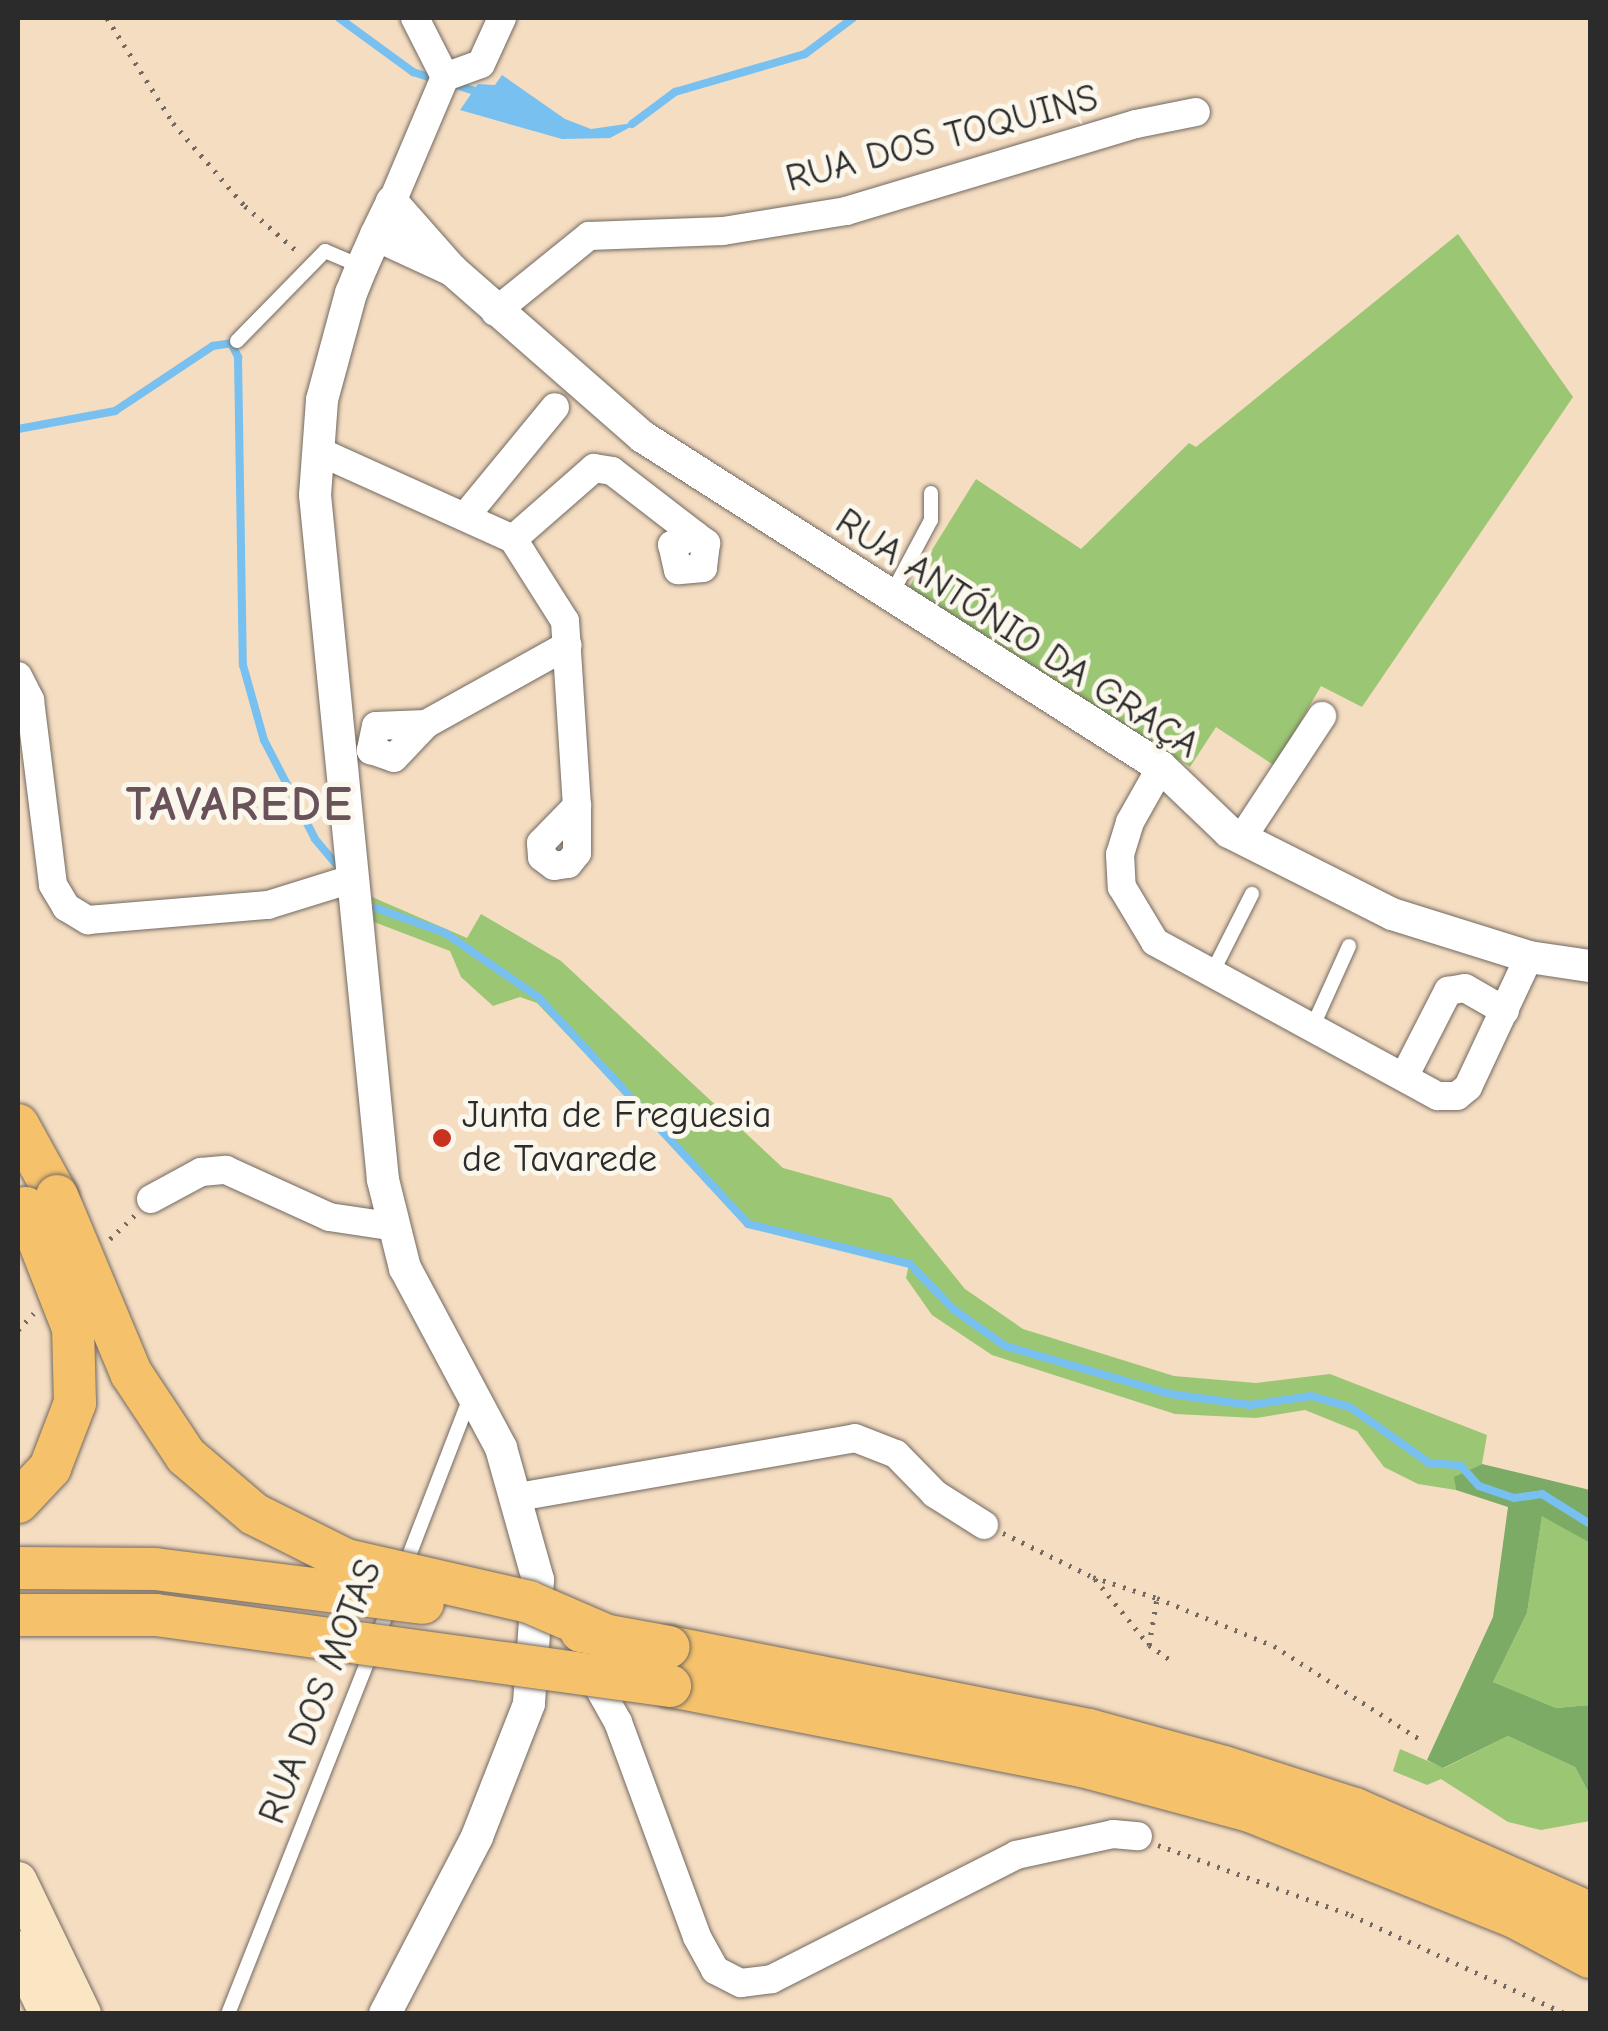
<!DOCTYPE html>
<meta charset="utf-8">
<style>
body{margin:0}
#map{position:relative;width:1608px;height:2031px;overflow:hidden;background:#f5ddc2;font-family:"Comic Neue",sans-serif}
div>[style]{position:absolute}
.green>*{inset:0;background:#9bc673}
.forest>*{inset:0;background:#7cab65}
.water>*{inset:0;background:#77c0f0}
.stream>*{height:8px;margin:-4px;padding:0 4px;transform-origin:4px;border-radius:4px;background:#77c0f0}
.path>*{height:5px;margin-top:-2.5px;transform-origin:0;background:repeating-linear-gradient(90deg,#726960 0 2.5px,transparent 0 10.5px)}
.roads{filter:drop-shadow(0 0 2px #726960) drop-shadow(0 0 2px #726960)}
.service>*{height:14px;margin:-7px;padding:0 7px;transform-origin:7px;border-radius:7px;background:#fff}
.minor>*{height:28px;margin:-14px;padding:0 14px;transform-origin:14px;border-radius:14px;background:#fff}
.tertiary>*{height:32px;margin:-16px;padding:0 16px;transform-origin:16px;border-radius:16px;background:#fff}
.secondary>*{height:38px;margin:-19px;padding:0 19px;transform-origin:19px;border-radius:19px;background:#fbe6c4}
.primary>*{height:42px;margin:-21px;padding:0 21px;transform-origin:21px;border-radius:21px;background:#f5c16b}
.bridges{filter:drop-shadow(0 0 2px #726960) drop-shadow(0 0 2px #726960)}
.primary-bridge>*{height:42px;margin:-21px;padding:0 21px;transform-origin:21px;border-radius:21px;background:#f5c16b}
.dots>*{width:28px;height:28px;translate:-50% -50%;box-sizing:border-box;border:5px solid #fbf7ec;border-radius:50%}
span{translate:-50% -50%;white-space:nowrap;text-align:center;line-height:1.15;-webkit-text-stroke:10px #fbf7ec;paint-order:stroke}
.street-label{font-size:38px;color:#2b2b2b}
.poi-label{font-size:38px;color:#2b2b2b}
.left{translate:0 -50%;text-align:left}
.district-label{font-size:48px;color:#6a525b;font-weight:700;letter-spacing:2.5px}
.frame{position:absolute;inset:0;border:20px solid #2b2b2b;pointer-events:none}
</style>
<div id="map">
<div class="green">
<i style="clip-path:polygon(1458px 234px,1573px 397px,1362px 707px,1321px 686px,1275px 766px,1216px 727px,1190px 767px,909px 587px,976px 479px,1081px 549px,1189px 443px,1196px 447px)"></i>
<i style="clip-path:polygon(372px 897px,467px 938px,481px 914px,561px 961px,783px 1168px,891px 1198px,965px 1289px,1023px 1329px,1174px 1376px,1256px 1383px,1330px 1374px,1487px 1435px,1482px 1464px,1455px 1477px,1456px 1490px,1418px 1484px,1384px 1467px,1357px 1431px,1305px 1410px,1256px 1418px,1175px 1414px,992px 1355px,932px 1315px,906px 1278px,909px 1264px,748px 1224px,537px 1003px,520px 997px,493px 1006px,461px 977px,450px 951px,374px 922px)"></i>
<i style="clip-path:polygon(1542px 1515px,1590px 1543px,1590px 1705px,1556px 1708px,1493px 1682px,1527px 1613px)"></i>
<i style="clip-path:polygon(1508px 1736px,1575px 1767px,1590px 1795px,1590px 1821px,1541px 1830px,1508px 1822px,1441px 1779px,1427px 1785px,1393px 1771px,1400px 1749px,1444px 1768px)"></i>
</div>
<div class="forest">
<i style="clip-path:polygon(1482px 1464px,1590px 1490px,1590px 1543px,1542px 1516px,1527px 1613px,1493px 1682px,1556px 1708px,1590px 1705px,1590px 1795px,1575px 1767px,1508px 1736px,1443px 1768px,1427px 1760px,1493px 1617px,1508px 1507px,1456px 1490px,1454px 1477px)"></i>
</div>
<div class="water">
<i style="clip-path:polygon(502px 75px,565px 119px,591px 129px,640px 122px,610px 138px,562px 139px,460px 110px,478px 84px,495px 85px)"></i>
</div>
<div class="stream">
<i style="left:339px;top:18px;width:92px;rotate:36.1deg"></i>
<i style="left:413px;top:72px;width:23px;rotate:18deg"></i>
<i style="left:453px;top:84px;width:32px;rotate:18deg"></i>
<i style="left:632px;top:124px;width:54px;rotate:-36.7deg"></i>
<i style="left:675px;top:92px;width:135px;rotate:-16.3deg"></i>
<i style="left:805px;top:54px;width:60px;rotate:-36.9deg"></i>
<i style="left:18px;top:429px;width:99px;rotate:-10.5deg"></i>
<i style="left:115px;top:411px;width:118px;rotate:-33.6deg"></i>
<i style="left:213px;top:346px;width:18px;rotate:-9deg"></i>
<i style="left:231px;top:343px;width:16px;rotate:63deg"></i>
<i style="left:238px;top:357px;width:308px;rotate:89.1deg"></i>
<i style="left:243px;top:665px;width:78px;rotate:74.4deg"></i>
<i style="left:264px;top:740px;width:111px;rotate:62.7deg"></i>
<i style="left:315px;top:839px;width:31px;rotate:50deg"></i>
<i style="left:376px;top:908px;width:73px;rotate:19.9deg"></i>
<i style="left:445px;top:933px;width:113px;rotate:34.5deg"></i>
<i style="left:538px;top:997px;width:309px;rotate:47.2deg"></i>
<i style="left:748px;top:1224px;width:167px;rotate:13.9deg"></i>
<i style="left:910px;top:1264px;width:62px;rotate:46.3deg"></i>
<i style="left:953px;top:1309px;width:64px;rotate:35.4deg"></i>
<i style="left:1005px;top:1346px;width:172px;rotate:16.2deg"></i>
<i style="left:1170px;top:1394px;width:81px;rotate:7.8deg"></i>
<i style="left:1250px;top:1405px;width:62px;rotate:-8.4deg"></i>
<i style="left:1311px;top:1396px;width:41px;rotate:15.8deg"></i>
<i style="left:1350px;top:1407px;width:97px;rotate:35.3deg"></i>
<i style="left:1429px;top:1463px;width:31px;rotate:4deg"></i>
<i style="left:1460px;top:1465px;width:28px;rotate:48deg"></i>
<i style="left:1479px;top:1486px;width:37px;rotate:19deg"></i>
<i style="left:1514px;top:1498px;width:28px;rotate:-8deg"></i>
<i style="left:1542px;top:1494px;width:57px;rotate:32deg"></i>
</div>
<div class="path">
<i style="left:107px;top:18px;width:124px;rotate:57.8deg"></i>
<i style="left:173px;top:123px;width:110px;rotate:49.1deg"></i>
<i style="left:245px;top:206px;width:72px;rotate:41deg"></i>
<i style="left:110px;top:1239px;width:35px;rotate:-44deg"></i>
<i style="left:18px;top:1330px;width:23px;rotate:-47deg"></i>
<i style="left:1003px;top:1533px;width:100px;rotate:26.1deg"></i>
<i style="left:1093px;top:1577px;width:67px;rotate:18.2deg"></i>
<i style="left:1095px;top:1579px;width:85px;rotate:50.7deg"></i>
<i style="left:1149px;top:1645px;width:29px;rotate:35deg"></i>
<i style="left:1149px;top:1645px;width:48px;rotate:-80.3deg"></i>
<i style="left:1157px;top:1598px;width:126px;rotate:22.3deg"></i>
<i style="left:1274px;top:1646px;width:174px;rotate:32.6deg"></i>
<i style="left:1158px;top:1845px;width:205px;rotate:19.9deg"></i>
<i style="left:1351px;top:1915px;width:237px;rotate:24.7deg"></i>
</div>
<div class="roads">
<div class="service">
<i style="left:237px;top:341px;width:126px;rotate:-45.6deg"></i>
<i style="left:325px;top:251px;width:39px;rotate:23deg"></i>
<i style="left:890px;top:597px;width:87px;rotate:-62deg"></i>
<i style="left:931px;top:520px;width:27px;rotate:-90deg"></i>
<i style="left:1211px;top:975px;width:91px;rotate:-63.2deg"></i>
<i style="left:1312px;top:1028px;width:90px;rotate:-65.7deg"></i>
<i style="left:405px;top:1566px;width:178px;rotate:-68.9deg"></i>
<i style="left:228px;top:2014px;width:440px;rotate:-68.4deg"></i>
</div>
<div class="minor">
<i style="left:415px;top:18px;width:66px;rotate:63deg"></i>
<i style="left:445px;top:77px;width:38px;rotate:-20deg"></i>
<i style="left:481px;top:64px;width:51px;rotate:-65.5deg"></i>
<i style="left:392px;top:202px;width:136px;rotate:-67deg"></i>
<i style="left:495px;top:312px;width:121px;rotate:-39deg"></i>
<i style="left:589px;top:236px;width:134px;rotate:-2.1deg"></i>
<i style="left:723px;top:231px;width:125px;rotate:-9.2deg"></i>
<i style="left:846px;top:211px;width:303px;rotate:-16.7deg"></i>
<i style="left:1136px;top:124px;width:61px;rotate:-11.3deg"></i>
<i style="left:318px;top:451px;width:214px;rotate:24.3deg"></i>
<i style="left:513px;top:539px;width:97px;rotate:57.6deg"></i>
<i style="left:565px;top:621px;width:185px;rotate:86.3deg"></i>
<i style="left:577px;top:806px;width:47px;rotate:90deg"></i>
<i style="left:577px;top:853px;width:14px;rotate:129deg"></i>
<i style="left:568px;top:864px;width:14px;rotate:172deg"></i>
<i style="left:554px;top:866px;width:15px;rotate:-143deg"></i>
<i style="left:542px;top:857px;width:14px;rotate:-94deg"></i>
<i style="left:541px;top:843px;width:52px;rotate:-45.8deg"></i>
<i style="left:468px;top:513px;width:137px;rotate:-50.6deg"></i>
<i style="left:513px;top:539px;width:108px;rotate:-41.2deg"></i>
<i style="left:594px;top:468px;width:18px;rotate:9deg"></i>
<i style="left:612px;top:471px;width:105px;rotate:37.6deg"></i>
<i style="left:695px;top:535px;width:14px;rotate:36deg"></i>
<i style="left:706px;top:543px;width:25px;rotate:97deg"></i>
<i style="left:703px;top:568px;width:25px;rotate:175deg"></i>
<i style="left:678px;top:570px;width:26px;rotate:-103deg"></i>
<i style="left:672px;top:545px;width:25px;rotate:-23deg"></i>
<i style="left:18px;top:676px;width:27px;rotate:63deg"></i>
<i style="left:30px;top:700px;width:186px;rotate:82.9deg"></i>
<i style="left:53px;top:885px;width:26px;rotate:59deg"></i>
<i style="left:66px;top:907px;width:26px;rotate:31deg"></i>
<i style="left:88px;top:920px;width:181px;rotate:-4.8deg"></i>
<i style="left:268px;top:905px;width:88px;rotate:-17.2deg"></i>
<i style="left:426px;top:724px;width:50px;rotate:177.7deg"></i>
<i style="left:376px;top:726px;width:25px;rotate:102deg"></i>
<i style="left:371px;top:750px;width:24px;rotate:19deg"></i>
<i style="left:394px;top:758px;width:47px;rotate:-46.7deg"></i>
<i style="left:426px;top:724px;width:162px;rotate:-29.1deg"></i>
<i style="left:1161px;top:767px;width:63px;rotate:119.4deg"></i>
<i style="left:1130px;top:822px;width:34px;rotate:107deg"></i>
<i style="left:1120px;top:854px;width:33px;rotate:87deg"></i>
<i style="left:1122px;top:887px;width:64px;rotate:59deg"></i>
<i style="left:1155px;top:942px;width:322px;rotate:28.6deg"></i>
<i style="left:1438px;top:1096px;width:19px"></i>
<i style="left:1457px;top:1096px;width:14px;rotate:-39deg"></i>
<i style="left:1468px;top:1087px;width:144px;rotate:-64.9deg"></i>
<i style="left:1242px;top:838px;width:146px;rotate:-56.7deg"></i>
<i style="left:1404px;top:1077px;width:97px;rotate:-62.9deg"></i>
<i style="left:1448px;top:991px;width:17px;rotate:-10deg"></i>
<i style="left:1465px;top:988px;width:46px;rotate:29.9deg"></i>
<i style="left:151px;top:1199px;width:57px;rotate:-28.4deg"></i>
<i style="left:201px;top:1172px;width:25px;rotate:-5deg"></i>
<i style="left:226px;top:1170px;width:113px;rotate:24.5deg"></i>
<i style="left:329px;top:1217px;width:62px;rotate:8.4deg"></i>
<i style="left:518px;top:1497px;width:342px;rotate:-9.9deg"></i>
<i style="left:855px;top:1438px;width:44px;rotate:21.3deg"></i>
<i style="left:896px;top:1454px;width:56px;rotate:45.7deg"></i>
<i style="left:935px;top:1494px;width:58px;rotate:32.3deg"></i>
<i style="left:587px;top:1667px;width:63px;rotate:60.6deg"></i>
<i style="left:618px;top:1722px;width:229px;rotate:69.8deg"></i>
<i style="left:697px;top:1937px;width:38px;rotate:61deg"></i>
<i style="left:715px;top:1970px;width:29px;rotate:27deg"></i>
<i style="left:741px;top:1983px;width:31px;rotate:-7deg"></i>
<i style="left:772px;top:1979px;width:274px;rotate:-26.9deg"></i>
<i style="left:1016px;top:1855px;width:99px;rotate:-12.2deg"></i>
<i style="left:1113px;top:1834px;width:25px;rotate:5deg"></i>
</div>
<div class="tertiary">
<i style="left:376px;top:235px;width:84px;rotate:24.7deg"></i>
<i style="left:452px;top:270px;width:91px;rotate:-131.4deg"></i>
<i style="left:392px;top:202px;width:37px;rotate:116deg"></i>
<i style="left:376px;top:235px;width:34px;rotate:114deg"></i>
<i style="left:362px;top:266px;width:29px;rotate:112deg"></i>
<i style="left:351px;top:293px;width:111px;rotate:105.2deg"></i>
<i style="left:322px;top:400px;width:95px;rotate:94.2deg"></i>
<i style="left:315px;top:495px;width:688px;rotate:84.33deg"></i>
<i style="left:383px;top:1180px;width:91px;rotate:76deg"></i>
<i style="left:405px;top:1268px;width:204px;rotate:61.9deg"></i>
<i style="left:501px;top:1448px;width:137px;rotate:74.3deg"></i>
<i style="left:538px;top:1580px;width:124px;rotate:94.2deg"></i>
<i style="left:529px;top:1704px;width:143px;rotate:111.4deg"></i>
<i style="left:477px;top:1837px;width:199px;rotate:117.5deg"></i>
<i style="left:452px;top:270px;width:254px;rotate:41.2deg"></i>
<i style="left:643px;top:437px;width:614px;rotate:32.5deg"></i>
<i style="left:1161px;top:767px;width:94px;rotate:43.7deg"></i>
<i style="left:1229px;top:832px;width:182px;rotate:26.7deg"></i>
<i style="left:1392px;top:914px;width:144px;rotate:17.4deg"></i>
<i style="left:1529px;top:957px;width:62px;rotate:8.4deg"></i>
</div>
<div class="secondary">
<i style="left:18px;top:1881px;width:148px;rotate:64.3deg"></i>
<i style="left:18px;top:1950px;width:71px;rotate:64.2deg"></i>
</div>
<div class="primary">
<i style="left:18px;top:1125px;width:81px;rotate:61.2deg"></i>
<i style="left:669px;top:1647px;width:428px;rotate:11.2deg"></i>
<i style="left:1089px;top:1730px;width:140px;rotate:15.3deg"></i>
<i style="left:1224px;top:1767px;width:138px;rotate:17.8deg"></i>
<i style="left:1355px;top:1809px;width:257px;rotate:23.9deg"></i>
<i style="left:670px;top:1686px;width:420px;rotate:11deg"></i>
<i style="left:1082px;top:1766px;width:174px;rotate:15deg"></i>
<i style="left:1250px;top:1811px;width:285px;rotate:21.8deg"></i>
<i style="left:1515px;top:1917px;width:85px;rotate:28.1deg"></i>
</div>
</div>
<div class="bridges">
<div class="primary-bridge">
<i style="left:57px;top:1196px;width:192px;rotate:67.3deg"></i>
<i style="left:131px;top:1373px;width:100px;rotate:56.5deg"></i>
<i style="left:186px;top:1456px;width:89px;rotate:40.5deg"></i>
<i style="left:254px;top:1514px;width:103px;rotate:26.6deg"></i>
<i style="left:346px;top:1560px;width:188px;rotate:12.9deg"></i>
<i style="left:529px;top:1602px;width:88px;rotate:23.4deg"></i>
<i style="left:18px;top:1502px;width:47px;rotate:-46.7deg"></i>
<i style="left:50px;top:1468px;width:70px;rotate:-69deg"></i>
<i style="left:75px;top:1403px;width:75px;rotate:-91.5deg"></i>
<i style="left:73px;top:1328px;width:129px;rotate:-111.4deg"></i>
<i style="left:18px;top:1568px;width:137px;rotate:0.4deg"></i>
<i style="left:155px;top:1569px;width:270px;rotate:7.2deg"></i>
<i style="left:18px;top:1615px;width:138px"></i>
<i style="left:156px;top:1615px;width:519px;rotate:7.86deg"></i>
<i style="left:581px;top:1631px;width:89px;rotate:10.3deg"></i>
</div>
</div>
<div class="dots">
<i style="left:442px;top:1138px;background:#c8321e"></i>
</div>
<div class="street-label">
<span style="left:942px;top:139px;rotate:-15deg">RUA DOS TOQUINS</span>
<span style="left:1017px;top:634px;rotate:33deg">RUA ANTÓNIO DA GRAÇA</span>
<span style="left:321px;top:1692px;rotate:-69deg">RUA DOS MOTAS</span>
</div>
<div class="poi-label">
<span class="left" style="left:462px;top:1138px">Junta de Freguesia<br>de Tavarede</span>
</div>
<div class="district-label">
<span style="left:240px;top:805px">TAVAREDE</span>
</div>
<div class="frame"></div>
</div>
